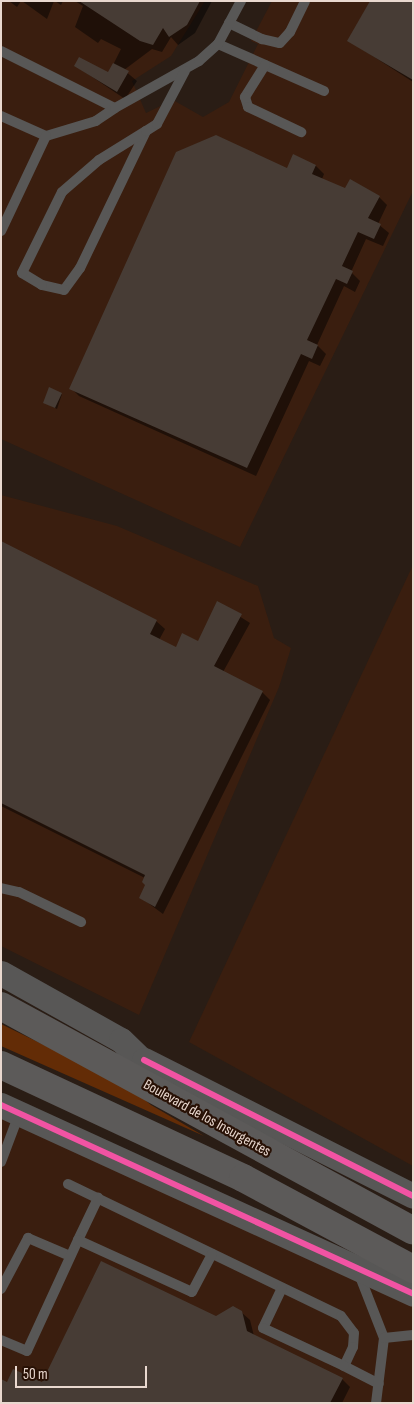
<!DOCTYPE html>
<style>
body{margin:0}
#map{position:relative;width:414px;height:1404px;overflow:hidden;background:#2a1d15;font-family:"Sofia Sans Condensed",sans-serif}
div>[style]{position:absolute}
.built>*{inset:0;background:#3a1e0f}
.green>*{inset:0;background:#632c06}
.shadow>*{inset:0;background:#0007}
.building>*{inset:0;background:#473c35}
.service>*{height:10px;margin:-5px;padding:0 5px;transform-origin:5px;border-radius:5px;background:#585756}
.tertiary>*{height:25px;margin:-12.5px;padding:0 12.5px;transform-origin:12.5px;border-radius:12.5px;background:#585756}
.trunk>*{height:28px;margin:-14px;padding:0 14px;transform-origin:14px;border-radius:14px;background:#5c5a59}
.cycleway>*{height:6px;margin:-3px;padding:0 3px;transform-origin:3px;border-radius:3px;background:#f153a3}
span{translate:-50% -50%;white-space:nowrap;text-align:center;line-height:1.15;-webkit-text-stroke:4.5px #281105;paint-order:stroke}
.street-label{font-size:15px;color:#e9d8cf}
.frame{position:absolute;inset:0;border:2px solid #e9d8cf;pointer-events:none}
.scale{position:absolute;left:15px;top:1366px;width:132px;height:22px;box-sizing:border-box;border:2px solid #e9d8cf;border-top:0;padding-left:6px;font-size:15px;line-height:18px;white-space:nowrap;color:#e9d8cf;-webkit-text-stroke:4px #281105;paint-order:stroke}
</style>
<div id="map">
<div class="built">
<i style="clip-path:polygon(1px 1px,205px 1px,171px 56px,132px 81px,146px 113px,173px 100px,203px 117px,229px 102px,258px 44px,251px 41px,272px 1px,413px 1px,413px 191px,240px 547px,1px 439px)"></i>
<i style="clip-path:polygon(1px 495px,117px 526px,258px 586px,274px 638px,291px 648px,279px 687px,139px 1015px,1px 946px)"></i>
<i style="clip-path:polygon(413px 565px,413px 1166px,189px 1042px)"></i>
<i style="clip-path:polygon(1px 1115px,413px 1306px,413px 1403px,1px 1403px)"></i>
</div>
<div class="green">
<i style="clip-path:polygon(1px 1024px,128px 1086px,151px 1105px,204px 1136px,1px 1046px)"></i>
</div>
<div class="shadow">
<i style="clip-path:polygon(9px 1px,21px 1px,17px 7px)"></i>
<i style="clip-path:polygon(22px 1px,54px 1px,47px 19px)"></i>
<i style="clip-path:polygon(55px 1px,63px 1px,61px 5px)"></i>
<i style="clip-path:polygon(75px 1px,212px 1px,195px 33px,178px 45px,171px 37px,162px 52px,152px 49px,124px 70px,137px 81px,125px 99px,76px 66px,109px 73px,121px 49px,101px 39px,98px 43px,75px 27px,83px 6px)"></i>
<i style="clip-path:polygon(413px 1px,413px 82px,348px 40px)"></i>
<i style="clip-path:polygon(294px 156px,316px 166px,324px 174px,322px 179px,346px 190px,379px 197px,387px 205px,378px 224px,389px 233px,383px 246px,366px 239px,351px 272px,360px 281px,355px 292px,344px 286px,317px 345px,326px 354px,320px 366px,309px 361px,256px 476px,79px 396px,71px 388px,288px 169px)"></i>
<i style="clip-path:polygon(62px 394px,57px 409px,44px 402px)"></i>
<i style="clip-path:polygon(1px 542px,156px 621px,165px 629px,159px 640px,176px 648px,199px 642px,217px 602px,250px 623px,223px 672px,262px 692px,270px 700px,163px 914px,140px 897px,147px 885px,145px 878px,1px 806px)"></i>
<i style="clip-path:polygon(241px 1312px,250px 1320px,254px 1336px,342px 1379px,350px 1387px,342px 1403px,1px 1403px,8px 1384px,42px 1384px,216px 1318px)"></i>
</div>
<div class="building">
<i style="clip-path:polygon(79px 1px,200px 1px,187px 25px,169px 37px,163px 28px,153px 45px,140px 41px)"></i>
<i style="clip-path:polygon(370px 1px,413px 1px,413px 80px,347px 41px)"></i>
<i style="clip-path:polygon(79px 57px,108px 72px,113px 63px,129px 71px,117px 92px,74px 66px)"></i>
<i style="clip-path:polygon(216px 135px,287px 168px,293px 154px,316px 165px,312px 174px,345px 188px,350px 179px,380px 196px,368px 218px,381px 224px,374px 239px,358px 232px,342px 266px,353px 271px,347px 284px,336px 279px,307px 340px,318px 345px,312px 359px,301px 354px,247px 468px,69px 389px,176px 152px)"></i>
<i style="clip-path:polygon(49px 387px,62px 393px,55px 408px,43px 403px)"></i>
<i style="clip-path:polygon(1px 541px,157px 620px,150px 634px,176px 647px,182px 633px,198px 641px,217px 601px,242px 614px,214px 666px,263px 691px,155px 907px,139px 898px,145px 885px,142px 882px,145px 875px,1px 803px)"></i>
<i style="clip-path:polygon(101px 1261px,216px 1316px,233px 1306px,242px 1311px,247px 1331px,343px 1378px,330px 1403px,1px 1403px,1px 1379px,7px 1382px,13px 1369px,42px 1382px)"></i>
</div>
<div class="service">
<i style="left:229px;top:23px;width:37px;rotate:26deg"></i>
<i style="left:262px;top:39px;width:18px;rotate:13deg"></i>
<i style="left:280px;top:43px;width:15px;rotate:-48deg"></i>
<i style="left:290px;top:32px;width:34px;rotate:-64deg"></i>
<i style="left:218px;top:44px;width:116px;rotate:23.9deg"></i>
<i style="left:1px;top:51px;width:127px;rotate:26.6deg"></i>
<i style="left:115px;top:108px;width:23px;rotate:146deg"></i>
<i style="left:96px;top:121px;width:52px;rotate:163.3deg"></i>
<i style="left:46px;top:136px;width:49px;rotate:-156deg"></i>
<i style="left:265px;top:65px;width:38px;rotate:122deg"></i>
<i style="left:245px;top:97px;width:10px;rotate:73deg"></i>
<i style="left:248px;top:107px;width:59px;rotate:25.3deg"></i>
<i style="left:115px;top:108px;width:96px;rotate:-29.2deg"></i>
<i style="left:199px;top:61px;width:25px;rotate:-42deg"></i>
<i style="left:218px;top:44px;width:49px;rotate:-61.9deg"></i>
<i style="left:146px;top:131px;width:152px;rotate:115.7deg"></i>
<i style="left:80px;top:268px;width:27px;rotate:126deg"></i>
<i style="left:64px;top:290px;width:23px;rotate:-167deg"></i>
<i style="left:42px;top:285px;width:23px;rotate:-149deg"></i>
<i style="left:22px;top:273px;width:90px;rotate:-63.7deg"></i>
<i style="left:62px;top:192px;width:49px;rotate:-40.9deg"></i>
<i style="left:99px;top:160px;width:55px;rotate:-31.7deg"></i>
<i style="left:146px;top:131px;width:13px;rotate:-32deg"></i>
<i style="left:157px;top:124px;width:60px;rotate:-62.2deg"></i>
<i style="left:1px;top:231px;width:105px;rotate:-64.7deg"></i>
<i style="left:1px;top:888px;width:18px;rotate:13deg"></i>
<i style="left:19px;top:892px;width:69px;rotate:25.8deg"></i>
<i style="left:1px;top:1162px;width:51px;rotate:-69.4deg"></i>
<i style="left:68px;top:1184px;width:303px;rotate:25.8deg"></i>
<i style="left:341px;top:1316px;width:21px;rotate:53deg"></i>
<i style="left:354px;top:1333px;width:14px;rotate:94deg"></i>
<i style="left:353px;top:1347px;width:21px;rotate:115deg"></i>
<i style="left:344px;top:1366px;width:39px;rotate:27deg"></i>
<i style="left:78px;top:1240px;width:47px;rotate:-64.5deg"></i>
<i style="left:359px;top:1274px;width:69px;rotate:68.7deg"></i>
<i style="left:384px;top:1338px;width:65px;rotate:97deg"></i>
<i style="left:282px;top:1288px;width:44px;rotate:115.4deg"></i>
<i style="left:263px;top:1328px;width:89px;rotate:25.1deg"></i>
<i style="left:1px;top:1289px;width:58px;rotate:-62.1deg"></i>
<i style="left:28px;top:1238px;width:46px;rotate:23.2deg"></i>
<i style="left:384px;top:1338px;width:29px;rotate:-6deg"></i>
<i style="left:1px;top:1340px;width:28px;rotate:23deg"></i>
<i style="left:27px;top:1351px;width:122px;rotate:-65.3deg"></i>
<i style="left:78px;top:1240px;width:125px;rotate:24.5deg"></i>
<i style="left:192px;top:1292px;width:43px;rotate:-62.2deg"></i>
</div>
<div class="tertiary">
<i style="left:1px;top:973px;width:137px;rotate:29.2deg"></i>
<i style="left:121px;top:1040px;width:47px;rotate:44.1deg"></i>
<i style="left:144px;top:1060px;width:301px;rotate:26.8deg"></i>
<i style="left:1px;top:1105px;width:453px;rotate:24.6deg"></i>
</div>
<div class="trunk">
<i style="left:1px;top:1006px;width:469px;rotate:28.6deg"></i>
<i style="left:1px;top:1065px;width:267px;rotate:25deg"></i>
<i style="left:243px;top:1178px;width:193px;rotate:28.2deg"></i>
</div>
<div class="cycleway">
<i style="left:144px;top:1060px;width:301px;rotate:26.8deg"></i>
<i style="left:1px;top:1105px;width:453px;rotate:24.6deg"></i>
</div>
<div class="street-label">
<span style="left:207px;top:1118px;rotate:29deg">Boulevard de los Insurgentes</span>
</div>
<div class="frame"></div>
<div class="scale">50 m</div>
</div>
